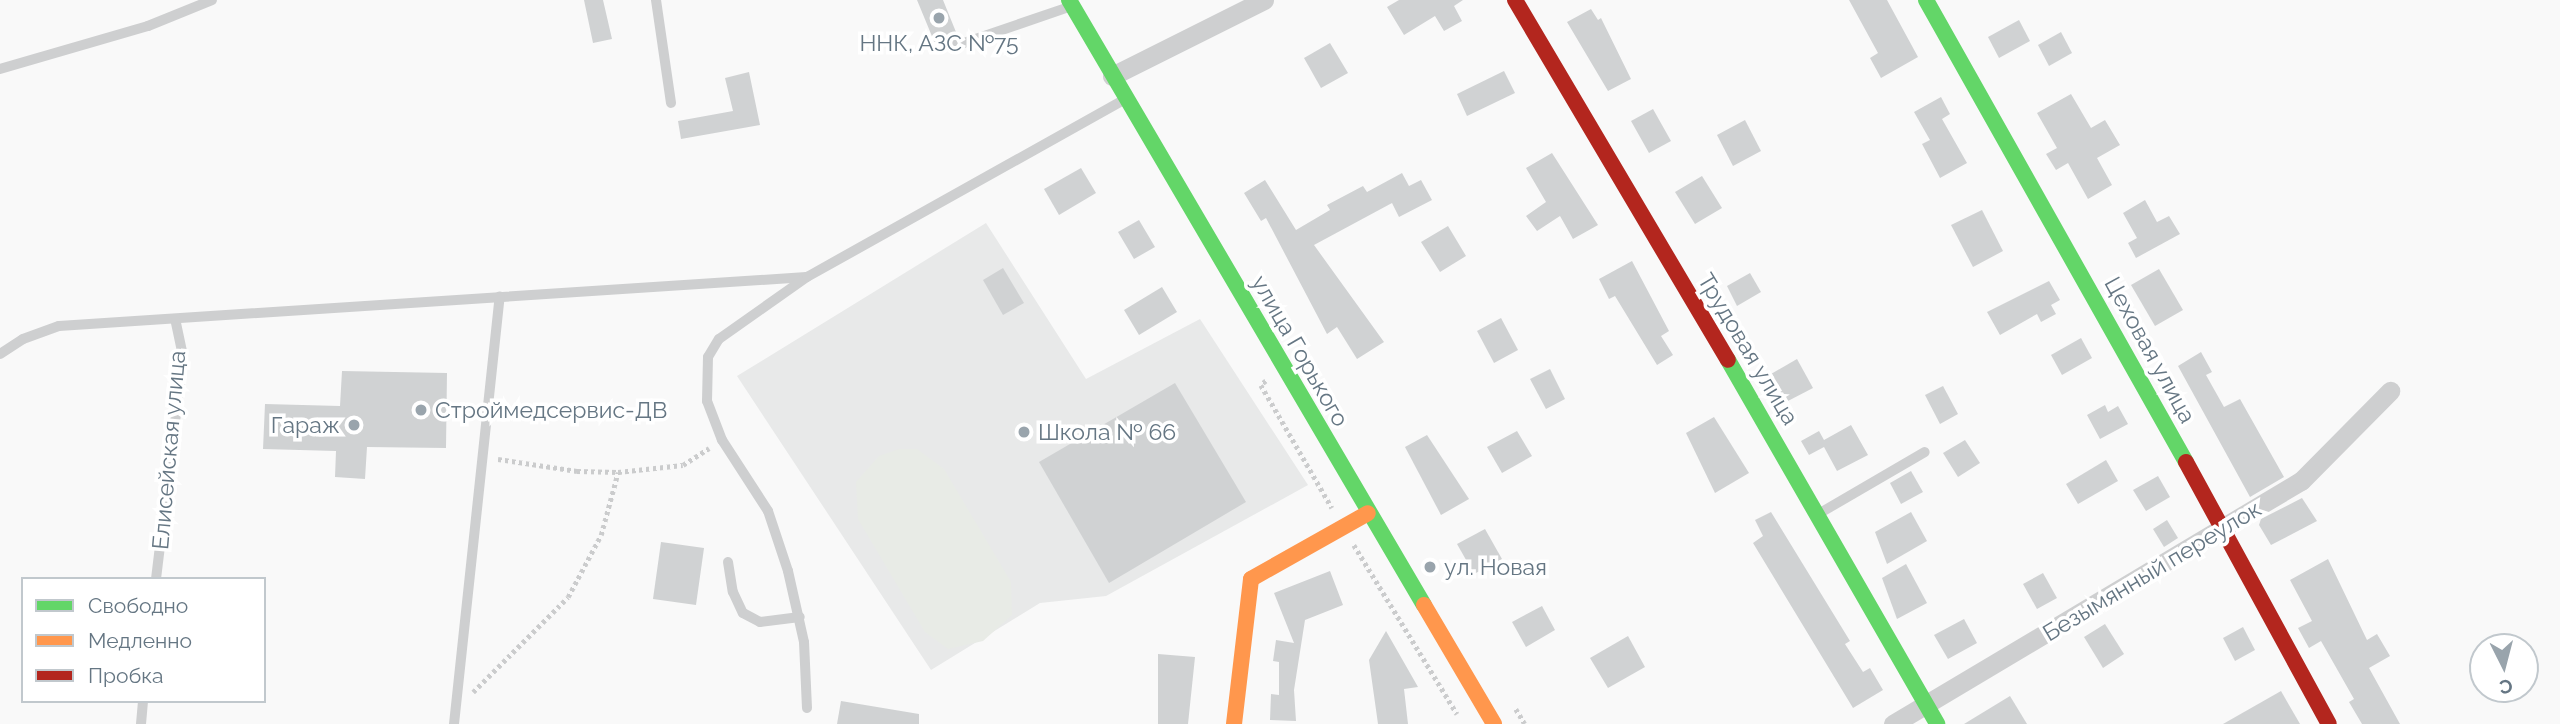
<!DOCTYPE html>
<meta charset="utf-8">
<style>
body{margin:0}
#map{position:relative;width:2560px;height:724px;overflow:hidden;background:#f9f9f9;font-family:Raleway,sans-serif}
div>[style]{position:absolute}
.built>*{inset:0;background:#e8e9e9}
.green>*{inset:0;background:#e8ebe6}
.building>*{inset:0;background:#d0d2d3}
.path>*{height:4.5px;margin-top:-2.25px;transform-origin:0;background:repeating-linear-gradient(90deg,#cbcccd 0 3.5px,transparent 0 7px)}
.lane>*{height:10px;margin:-5px;padding:0 5px;transform-origin:5px;border-radius:5px;background:#cecfd0}
.street>*{height:19px;margin:-9.5px;padding:0 9.5px;transform-origin:9.5px;border-radius:9.5px;background:#cecfd0}
.fast>*{height:16px;margin:-8px;padding:0 8px;transform-origin:8px;border-radius:8px;background:#63d668}
.slow>*{height:16px;margin:-8px;padding:0 8px;transform-origin:8px;border-radius:8px;background:#ff974d}
.jam>*{height:16px;margin:-8px;padding:0 8px;transform-origin:8px;border-radius:8px;background:#b3261e}
.dots>*{width:19px;height:19px;translate:-50% -50%;box-sizing:border-box;border:4px solid #fff;border-radius:50%}
span{translate:-50% -50%;white-space:nowrap;text-align:center;line-height:1.15;-webkit-text-stroke:7px #fff;paint-order:stroke}
.poi-label{font-size:23px;color:#657683}
.left{translate:0 -50%;text-align:left}
.right{translate:-100% -50%;text-align:right}
.street-label{font-size:23px;color:#657683}
.legend{position:absolute;left:21px;top:577px;width:245px;height:126px;box-sizing:border-box;background:#fff;border:2px solid #c1c8cd;margin:0;padding:9px 12px;list-style:none;font-size:21px;color:#657683}
.legend li{display:flex;align-items:center;gap:14px;height:35px}
.legend b{width:35px;border:2px solid #c1c8cd}
.north{position:absolute;left:2469px;top:633px;width:70px;height:70px;box-sizing:border-box;background:#fff;border:2px solid #c1c8cd;border-radius:50%;rotate:174deg;font-size:19px;font-weight:700;line-height:28px;text-align:center;color:#657683}
.north::after{content:'';display:block;margin:auto;width:24px;height:32px;background:#99a4ac;clip-path:polygon(50% 0,100% 100%,50% 72%,0 100%)}
</style>
<div id="map">
<div class="built">
<i style="clip-path:polygon(986px 223px,1086px 379px,1200px 319px,1308px 485px,1106px 596px,1040px 603px,931px 670px,737px 376px)"></i>
</div>
<div class="green">
<i style="clip-path:polygon(899px 449px,917px 449px,944px 469px,1011px 582px,1012px 615px,983px 641px,948px 649px,925px 632px,858px 519px,856px 482px,879px 456px)"></i>
</div>
<div class="building">
<i style="clip-path:polygon(584px 0,603px 0,612px 39px,593px 43px)"></i>
<i style="clip-path:polygon(917px 0,943px 0,958px 37px,942px 36px,936px 46px)"></i>
<i style="clip-path:polygon(1399px 0,1463px 0,1454px 6px,1462px 21px,1444px 31px,1435px 16px,1404px 35px,1387px 7px)"></i>
<i style="clip-path:polygon(1849px 0,1887px 0,1918px 57px,1881px 78px,1870px 58px,1878px 53px)"></i>
<i style="clip-path:polygon(1591px 9px,1598px 20px,1601px 18px,1631px 79px,1608px 91px,1567px 22px)"></i>
<i style="clip-path:polygon(2019px 20px,2030px 41px,1999px 58px,1988px 37px)"></i>
<i style="clip-path:polygon(2061px 32px,2072px 53px,2049px 66px,2038px 45px)"></i>
<i style="clip-path:polygon(1330px 43px,1348px 73px,1321px 88px,1304px 58px)"></i>
<i style="clip-path:polygon(1504px 71px,1515px 93px,1467px 116px,1457px 94px)"></i>
<i style="clip-path:polygon(749px 72px,760px 125px,681px 139px,678px 121px,733px 111px,725px 78px)"></i>
<i style="clip-path:polygon(2071px 94px,2091px 128px,2105px 120px,2120px 145px,2097px 158px,2112px 185px,2088px 199px,2068px 163px,2056px 170px,2046px 154px,2057px 148px,2037px 113px)"></i>
<i style="clip-path:polygon(1941px 97px,1950px 114px,1942px 119px,1967px 163px,1940px 178px,1922px 144px,1930px 140px,1914px 112px)"></i>
<i style="clip-path:polygon(1653px 109px,1671px 141px,1649px 153px,1631px 121px)"></i>
<i style="clip-path:polygon(1745px 120px,1761px 151px,1733px 166px,1717px 135px)"></i>
<i style="clip-path:polygon(1552px 153px,1598px 225px,1573px 239px,1560px 216px,1537px 231px,1526px 216px,1546px 202px,1526px 168px)"></i>
<i style="clip-path:polygon(1081px 168px,1096px 193px,1059px 215px,1044px 189px)"></i>
<i style="clip-path:polygon(1402px 173px,1409px 186px,1421px 180px,1432px 200px,1399px 217px,1392px 203px,1314px 245px,1384px 342px,1357px 359px,1337px 327px,1327px 334px,1266px 218px,1261px 221px,1244px 193px,1265px 180px,1296px 230px,1330px 210px,1327px 205px,1363px 186px,1367px 192px)"></i>
<i style="clip-path:polygon(1702px 176px,1722px 208px,1695px 224px,1675px 192px)"></i>
<i style="clip-path:polygon(2145px 200px,2157px 222px,2169px 216px,2180px 234px,2136px 258px,2128px 243px,2137px 238px,2123px 213px)"></i>
<i style="clip-path:polygon(1982px 210px,2003px 251px,1973px 267px,1951px 225px)"></i>
<i style="clip-path:polygon(1139px 220px,1155px 247px,1134px 259px,1118px 232px)"></i>
<i style="clip-path:polygon(1448px 226px,1466px 256px,1440px 272px,1421px 242px)"></i>
<i style="clip-path:polygon(1632px 261px,1669px 331px,1661px 336px,1673px 355px,1657px 365px,1615px 296px,1609px 299px,1599px 279px)"></i>
<i style="clip-path:polygon(1003px 268px,1024px 303px,1003px 315px,983px 280px)"></i>
<i style="clip-path:polygon(2159px 269px,2183px 310px,2155px 326px,2131px 285px)"></i>
<i style="clip-path:polygon(1750px 273px,1761px 292px,1737px 306px,1727px 286px)"></i>
<i style="clip-path:polygon(2049px 281px,2060px 300px,2051px 305px,2056px 314px,2041px 322px,2037px 314px,2000px 335px,1987px 312px)"></i>
<i style="clip-path:polygon(1162px 287px,1177px 312px,1139px 335px,1124px 310px)"></i>
<i style="clip-path:polygon(1501px 318px,1518px 350px,1494px 363px,1477px 331px)"></i>
<i style="clip-path:polygon(2081px 338px,2092px 358px,2062px 375px,2051px 355px)"></i>
<i style="clip-path:polygon(2201px 352px,2212px 372px,2206px 375px,2224px 407px,2240px 399px,2284px 477px,2250px 497px,2178px 366px)"></i>
<i style="clip-path:polygon(1797px 359px,1813px 388px,1786px 402px,1771px 374px)"></i>
<i style="clip-path:polygon(1550px 369px,1565px 399px,1546px 409px,1530px 379px)"></i>
<i style="clip-path:polygon(342px 371px,447px 373px,446px 448px,367px 447px,365px 479px,335px 477px,336px 451px,263px 449px,265px 404px,340px 406px)"></i>
<i style="clip-path:polygon(1175px 383px,1246px 502px,1109px 583px,1039px 462px)"></i>
<i style="clip-path:polygon(1943px 386px,1958px 414px,1940px 424px,1925px 395px)"></i>
<i style="clip-path:polygon(2105px 405px,2108px 412px,2118px 406px,2128px 424px,2100px 439px,2087px 415px)"></i>
<i style="clip-path:polygon(1714px 417px,1749px 473px,1715px 493px,1686px 433px)"></i>
<i style="clip-path:polygon(1851px 425px,1868px 455px,1837px 471px,1824px 447px,1809px 455px,1801px 441px,1819px 431px,1824px 440px)"></i>
<i style="clip-path:polygon(1517px 431px,1532px 456px,1502px 473px,1487px 447px)"></i>
<i style="clip-path:polygon(1427px 435px,1469px 499px,1441px 515px,1405px 447px)"></i>
<i style="clip-path:polygon(1965px 440px,1980px 463px,1958px 477px,1943px 453px)"></i>
<i style="clip-path:polygon(2106px 460px,2118px 481px,2078px 504px,2066px 484px)"></i>
<i style="clip-path:polygon(1911px 471px,1923px 492px,1901px 504px,1890px 483px)"></i>
<i style="clip-path:polygon(2158px 476px,2170px 497px,2146px 511px,2133px 490px)"></i>
<i style="clip-path:polygon(2302px 498px,2317px 521px,2271px 545px,2259px 525px,2261px 519px)"></i>
<i style="clip-path:polygon(1771px 512px,1850px 641px,1845px 644px,1863px 672px,1870px 668px,1883px 690px,1853px 708px,1753px 543px,1763px 536px,1755px 520px)"></i>
<i style="clip-path:polygon(1911px 512px,1927px 541px,1887px 564px,1875px 532px)"></i>
<i style="clip-path:polygon(2167px 520px,2178px 538px,2164px 547px,2153px 529px)"></i>
<i style="clip-path:polygon(1485px 529px,1502px 559px,1474px 574px,1457px 544px)"></i>
<i style="clip-path:polygon(661px 542px,704px 548px,696px 605px,653px 599px)"></i>
<i style="clip-path:polygon(2328px 559px,2367px 640px,2377px 634px,2390px 656px,2369px 668px,2400px 724px,2362px 724px,2349px 702px,2354px 699px,2321px 641px,2309px 648px,2298px 628px,2312px 621px,2290px 580px)"></i>
<i style="clip-path:polygon(1906px 564px,1927px 603px,1897px 619px,1882px 578px)"></i>
<i style="clip-path:polygon(1330px 571px,1343px 605px,1305px 620px,1294px 690px,1296px 721px,1270px 720px,1271px 694px,1279px 695px,1279px 662px,1273px 661px,1276px 640px,1294px 643px,1274px 593px)"></i>
<i style="clip-path:polygon(2043px 573px,2057px 598px,2037px 609px,2023px 584px)"></i>
<i style="clip-path:polygon(1542px 606px,1555px 630px,1526px 647px,1512px 622px)"></i>
<i style="clip-path:polygon(1964px 619px,1977px 643px,1948px 659px,1934px 635px)"></i>
<i style="clip-path:polygon(2105px 624px,2124px 654px,2103px 668px,2084px 637px)"></i>
<i style="clip-path:polygon(2243px 627px,2255px 650px,2235px 661px,2223px 638px)"></i>
<i style="clip-path:polygon(1386px 631px,1418px 687px,1404px 689px,1408px 724px,1378px 724px,1369px 660px)"></i>
<i style="clip-path:polygon(1628px 636px,1645px 667px,1608px 688px,1590px 658px)"></i>
<i style="clip-path:polygon(1158px 654px,1195px 657px,1188px 724px,1158px 724px)"></i>
<i style="clip-path:polygon(2281px 691px,2300px 724px,2223px 724px)"></i>
<i style="clip-path:polygon(2010px 696px,2027px 724px,1964px 724px)"></i>
<i style="clip-path:polygon(841px 701px,919px 714px,919px 724px,837px 724px)"></i>
</div>
<div class="path">
<i style="left:1266px;top:381px;width:6px;rotate:141deg"></i>
<i style="left:1261px;top:385px;width:142px;rotate:60deg"></i>
<i style="left:498px;top:459px;width:80px;rotate:8.6deg"></i>
<i style="left:577px;top:471px;width:41px;rotate:1.4deg"></i>
<i style="left:618px;top:472px;width:65px;rotate:-6.1deg"></i>
<i style="left:683px;top:465px;width:31px;rotate:-33deg"></i>
<i style="left:1354px;top:545px;width:198px;rotate:58.6deg"></i>
<i style="left:473px;top:692px;width:134px;rotate:-45deg"></i>
<i style="left:568px;top:597px;width:70px;rotate:-62deg"></i>
<i style="left:601px;top:535px;width:65px;rotate:-74.9deg"></i>
<i style="left:1516px;top:709px;width:17px;rotate:59deg"></i>
</div>
<div class="lane">
<i style="left:656px;top:0;width:104px;rotate:81.7deg"></i>
<i style="left:945px;top:43px;width:13px;rotate:9deg"></i>
<i style="left:958px;top:45px;width:120px;rotate:-18.9deg"></i>
<i style="left:0;top:69px;width:154px;rotate:-16.2deg"></i>
<i style="left:148px;top:26px;width:69px;rotate:-22.1deg"></i>
<i style="left:0;top:354px;width:27px;rotate:-33deg"></i>
<i style="left:23px;top:339px;width:38px;rotate:-20deg"></i>
<i style="left:59px;top:326px;width:749px;rotate:-3.75deg"></i>
<i style="left:1820px;top:513px;width:121px;rotate:-30.2deg"></i>
<i style="left:728px;top:562px;width:30px;rotate:81deg"></i>
<i style="left:733px;top:592px;width:23px;rotate:65deg"></i>
<i style="left:743px;top:613px;width:19px;rotate:28deg"></i>
<i style="left:760px;top:622px;width:40px;rotate:-7.1deg"></i>
<i style="left:156px;top:579px;width:225px;rotate:-83.1deg"></i>
<i style="left:183px;top:356px;width:35px;rotate:-102deg"></i>
<i style="left:807px;top:708px;width:66px;rotate:-92.6deg"></i>
<i style="left:804px;top:642px;width:73px;rotate:-102.7deg"></i>
<i style="left:788px;top:571px;width:63px;rotate:-108.4deg"></i>
<i style="left:768px;top:511px;width:85px;rotate:-122.9deg"></i>
<i style="left:722px;top:440px;width:42px;rotate:-111deg"></i>
<i style="left:707px;top:401px;width:44px;rotate:-88.7deg"></i>
<i style="left:708px;top:357px;width:21px;rotate:-59deg"></i>
<i style="left:719px;top:339px;width:108px;rotate:-35.2deg"></i>
<i style="left:807px;top:277px;width:365px;rotate:-29.2deg"></i>
<i style="left:141px;top:724px;width:23px;rotate:-85deg"></i>
<i style="left:454px;top:724px;width:430px;rotate:-83.9deg"></i>
</div>
<div class="street">
<i style="left:1112px;top:76px;width:170px;rotate:-26.6deg"></i>
<i style="left:1893px;top:724px;width:475px;rotate:-30.8deg"></i>
<i style="left:2301px;top:481px;width:127px;rotate:-45.3deg"></i>
</div>
<div class="fast">
<i style="left:1069px;top:0;width:701px;rotate:59.6deg"></i>
<i style="left:1926px;top:0;width:530px;rotate:60.63deg"></i>
<i style="left:1728px;top:360px;width:420px;rotate:60.1deg"></i>
</div>
<div class="slow">
<i style="left:1424px;top:605px;width:138px;rotate:59.5deg"></i>
<i style="left:1234px;top:724px;width:146px;rotate:-83.3deg"></i>
<i style="left:1251px;top:579px;width:134px;rotate:-29.4deg"></i>
</div>
<div class="jam">
<i style="left:1515px;top:0;width:418px;rotate:59.4deg"></i>
<i style="left:2186px;top:462px;width:298px;rotate:61.4deg"></i>
</div>
<div class="dots">
<i style="left:939px;top:18px;background:#99a4ac"></i>
<i style="left:421px;top:410px;background:#99a4ac"></i>
<i style="left:354px;top:425px;background:#99a4ac"></i>
<i style="left:1024px;top:432px;background:#99a4ac"></i>
<i style="left:1430px;top:567px;background:#99a4ac"></i>
</div>
<div class="poi-label">
<span style="left:939px;top:43px">ННК, АЗС №75</span>
<span class="left" style="left:435px;top:410px">Строймедсервис-ДВ</span>
<span class="right" style="left:340px;top:425px">Гараж</span>
<span class="left" style="left:1038px;top:432px">Школа № 66</span>
<span class="left" style="left:1444px;top:567px">ул. Новая</span>
</div>
<div class="street-label">
<span style="left:1748px;top:349px;rotate:59deg">Трудовая улица</span>
<span style="left:2150px;top:350px;rotate:61deg">Цеховая улица</span>
<span style="left:1300px;top:351px;rotate:60deg">улица Горького</span>
<span style="left:169px;top:450px;rotate:-85deg">Елисейская улица</span>
<span style="left:2152px;top:571px;rotate:-31deg">Безымянный переулок</span>
</div>
<ul class="legend">
<li><b style="height:9px;background:#63d668"></b>Свободно</li>
<li><b style="height:9px;background:#ff974d"></b>Медленно</li>
<li><b style="height:9px;background:#b3261e"></b>Пробка</li>
</ul>
<div class="north">С</div>
</div>
